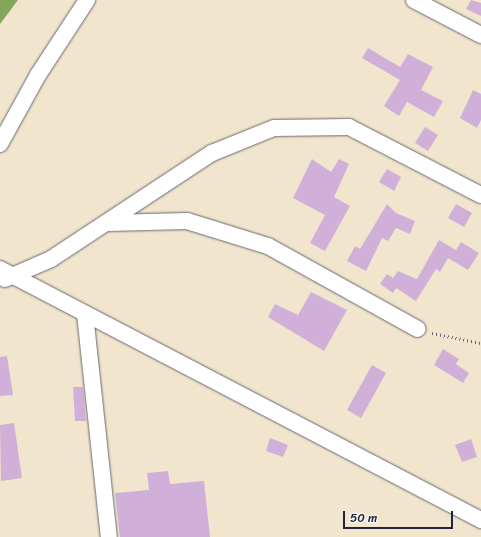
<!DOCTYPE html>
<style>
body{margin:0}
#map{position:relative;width:481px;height:537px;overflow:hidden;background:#f1e6cd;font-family:Sriracha,sans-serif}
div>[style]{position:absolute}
.forest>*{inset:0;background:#84a65b}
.building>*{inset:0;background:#d0b0d8}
.path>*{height:2.5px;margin-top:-1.25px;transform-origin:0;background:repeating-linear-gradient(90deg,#6a676e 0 1px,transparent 0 4px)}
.roads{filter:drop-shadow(0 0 1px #6a676e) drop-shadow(0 0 1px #6a676e)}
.minor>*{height:16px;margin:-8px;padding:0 8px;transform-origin:8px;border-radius:8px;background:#fff}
span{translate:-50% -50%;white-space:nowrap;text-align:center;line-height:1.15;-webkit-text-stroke:4px #f7f3e8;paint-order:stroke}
.scale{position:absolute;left:343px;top:511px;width:110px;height:18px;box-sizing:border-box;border:2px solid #22223b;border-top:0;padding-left:5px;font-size:12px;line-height:14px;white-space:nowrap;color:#22223b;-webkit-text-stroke:3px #f7f3e8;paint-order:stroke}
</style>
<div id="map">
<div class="forest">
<i style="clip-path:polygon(0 0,18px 0,0 24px)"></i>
</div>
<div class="building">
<i style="clip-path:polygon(471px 0,481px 3px,481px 16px,466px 9px)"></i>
<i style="clip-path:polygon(368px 48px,400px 67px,408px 54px,433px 67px,421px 90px,443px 101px,434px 117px,407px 102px,399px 116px,384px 106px,400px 80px,362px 58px)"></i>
<i style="clip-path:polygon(473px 90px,481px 94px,481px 120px,477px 128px,460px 118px)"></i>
<i style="clip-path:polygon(425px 127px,438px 135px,428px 151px,415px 143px)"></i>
<i style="clip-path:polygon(312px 159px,331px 172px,339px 159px,349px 164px,334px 197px,350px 206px,325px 251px,310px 243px,325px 215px,293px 198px)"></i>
<i style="clip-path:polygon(387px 169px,401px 177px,394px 191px,379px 182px)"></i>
<i style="clip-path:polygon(387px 204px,396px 213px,415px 221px,410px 234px,396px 228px,388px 241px,382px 238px,366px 271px,347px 261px,355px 246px,360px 249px)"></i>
<i style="clip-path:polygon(456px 204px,472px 213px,464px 227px,448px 218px)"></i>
<i style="clip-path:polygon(439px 240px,456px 250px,461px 242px,479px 253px,468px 270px,448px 258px,440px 272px,436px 269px,416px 301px,396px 288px,393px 293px,380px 284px,387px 274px,393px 278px,398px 271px,417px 279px)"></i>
<i style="clip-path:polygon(311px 292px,347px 310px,324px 351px,268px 317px,275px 304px,298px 315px)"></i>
<i style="clip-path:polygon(443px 349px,459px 359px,456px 364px,469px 373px,463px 383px,434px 365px)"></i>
<i style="clip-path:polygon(7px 356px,13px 395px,0 396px,0 357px)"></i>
<i style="clip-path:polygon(372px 365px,386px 373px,361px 418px,347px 410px)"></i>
<i style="clip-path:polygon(73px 387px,83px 387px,86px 421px,75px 421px)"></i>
<i style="clip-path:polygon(14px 423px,22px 478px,1px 481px,0 425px)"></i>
<i style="clip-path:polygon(270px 438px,288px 445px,283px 457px,266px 451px)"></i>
<i style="clip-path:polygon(471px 439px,477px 457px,462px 462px,455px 445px)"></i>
<i style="clip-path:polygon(168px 471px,170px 484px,204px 481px,210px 537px,120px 537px,115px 493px,149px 490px,147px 473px)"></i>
</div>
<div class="path">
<i style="left:432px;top:333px;width:50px;rotate:11.5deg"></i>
</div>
<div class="roads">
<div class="minor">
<i style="left:414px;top:0;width:76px;rotate:27.6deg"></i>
<i style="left:0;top:144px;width:79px;rotate:-61.2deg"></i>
<i style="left:38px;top:75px;width:90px;rotate:-56.8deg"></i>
<i style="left:108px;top:223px;width:79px;rotate:-1.5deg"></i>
<i style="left:187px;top:221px;width:85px;rotate:17.2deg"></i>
<i style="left:268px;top:246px;width:171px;rotate:29deg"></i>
<i style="left:0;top:269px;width:543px;rotate:27.56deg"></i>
<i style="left:5px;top:279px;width:50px;rotate:-23.5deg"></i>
<i style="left:51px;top:259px;width:193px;rotate:-33.4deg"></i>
<i style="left:212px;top:153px;width:67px;rotate:-22deg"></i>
<i style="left:274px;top:128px;width:75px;rotate:-0.8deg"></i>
<i style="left:349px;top:127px;width:148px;rotate:27.3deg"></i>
<i style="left:85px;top:314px;width:224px;rotate:83.9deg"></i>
</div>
</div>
<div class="scale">50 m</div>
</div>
